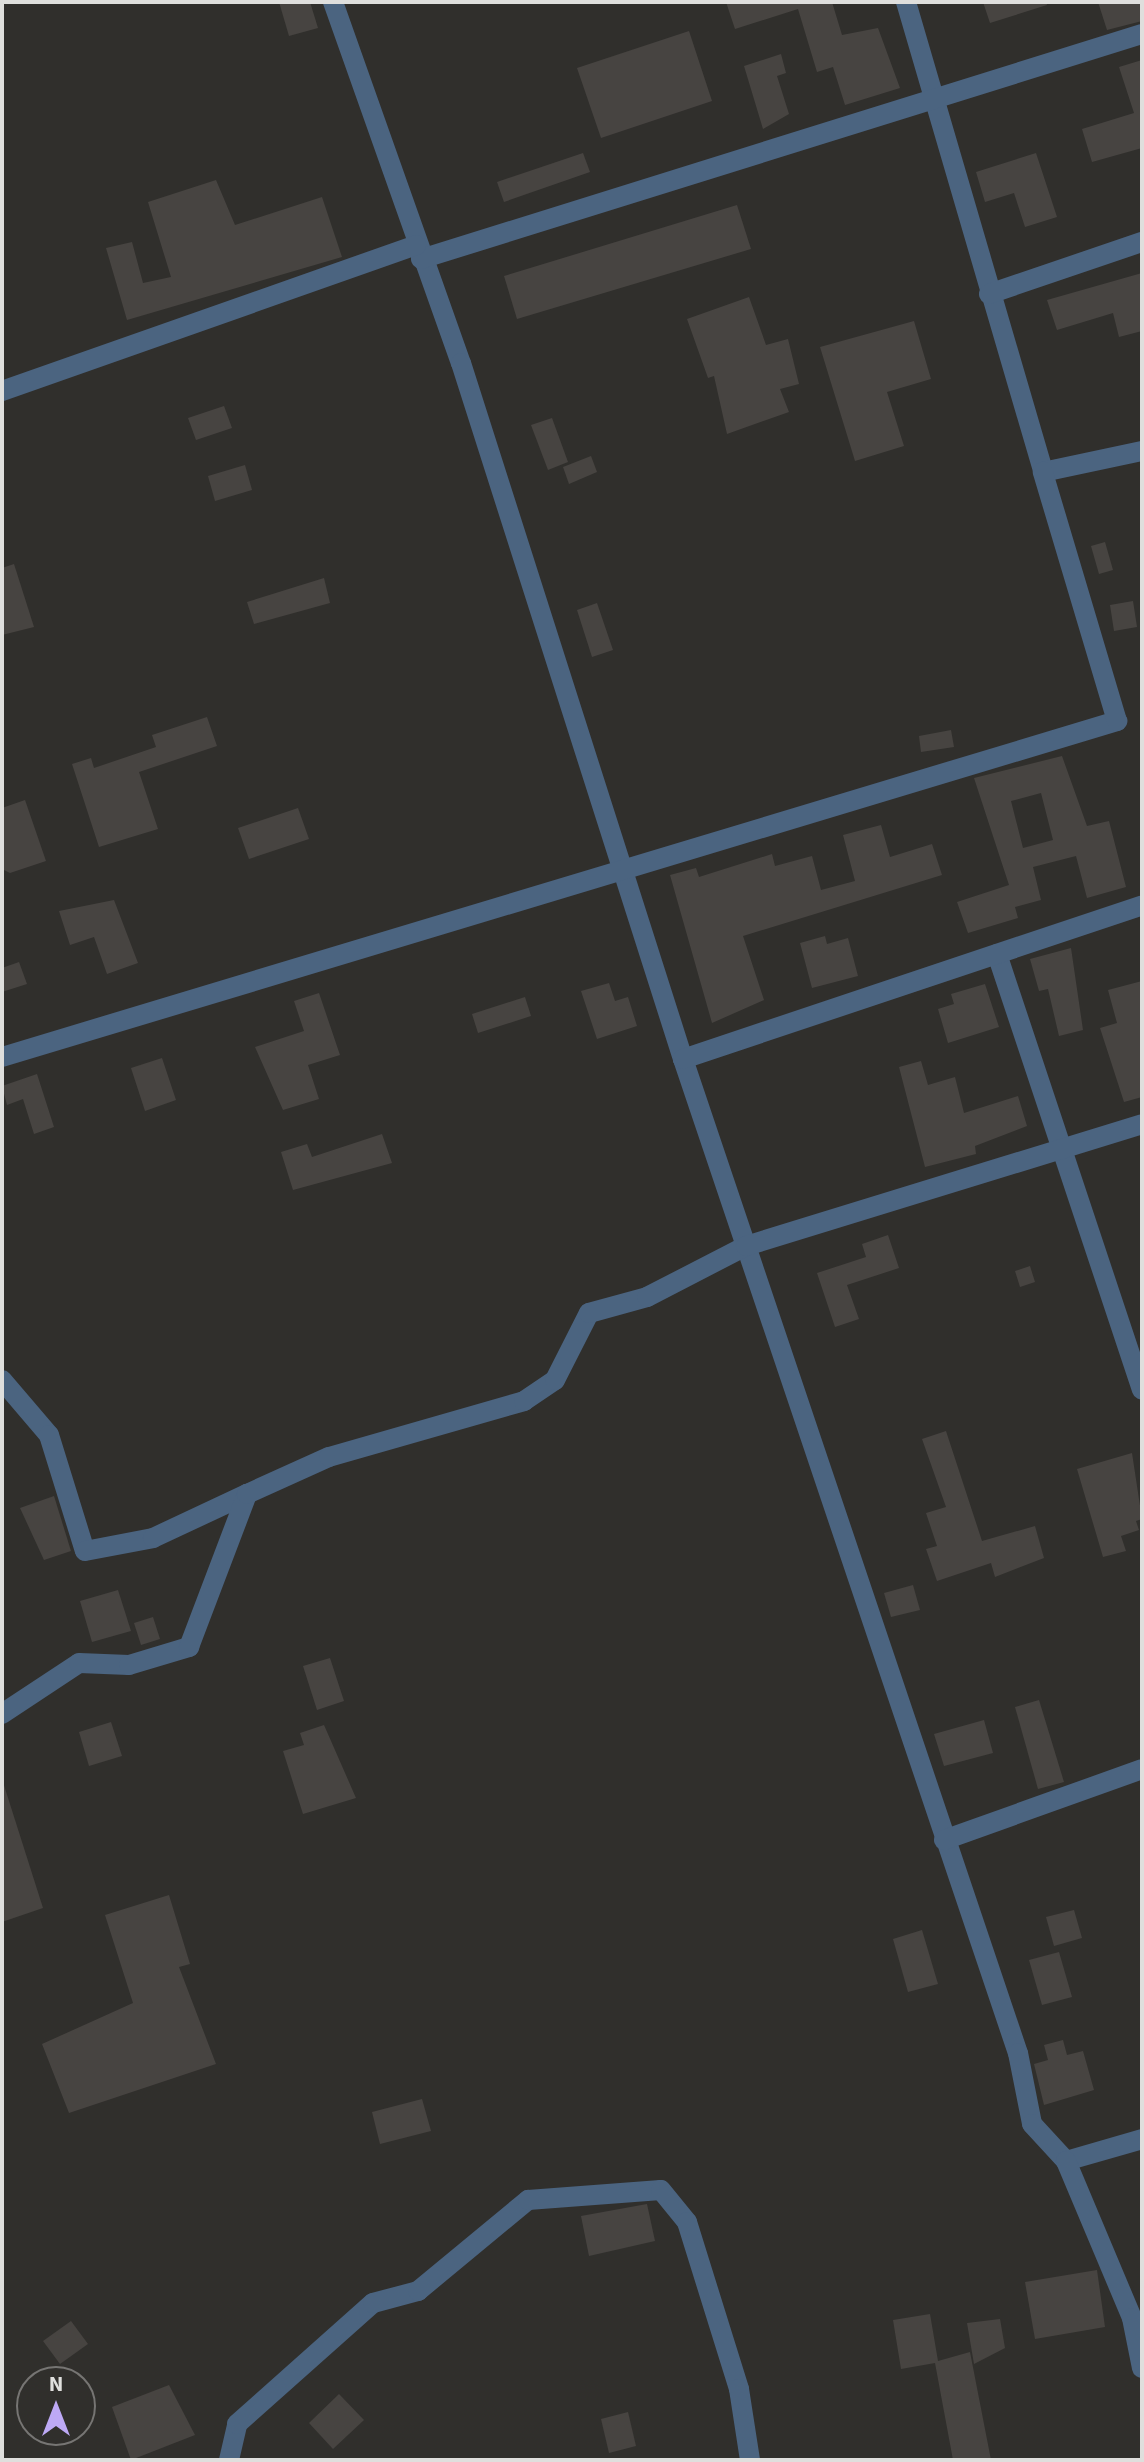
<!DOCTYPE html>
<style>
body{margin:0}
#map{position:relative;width:1144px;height:2462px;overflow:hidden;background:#302f2c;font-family:"Source Sans 3",sans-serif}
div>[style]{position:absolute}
.building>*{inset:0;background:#474441}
.minor>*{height:20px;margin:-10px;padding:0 10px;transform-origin:10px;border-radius:10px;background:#4b6480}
span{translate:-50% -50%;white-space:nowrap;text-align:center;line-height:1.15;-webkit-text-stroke:6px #302f2c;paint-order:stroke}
.frame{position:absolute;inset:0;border:4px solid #dfdfdd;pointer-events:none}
.north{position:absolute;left:16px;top:2366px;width:80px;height:80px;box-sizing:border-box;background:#302f2c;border:2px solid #767573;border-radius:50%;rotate:0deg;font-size:22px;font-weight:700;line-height:32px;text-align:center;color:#dfdfdd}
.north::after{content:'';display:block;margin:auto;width:28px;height:36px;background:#bda9f5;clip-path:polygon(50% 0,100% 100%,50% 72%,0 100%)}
</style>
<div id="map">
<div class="building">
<i style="clip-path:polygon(279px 2px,310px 2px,318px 28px,289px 36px)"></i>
<i style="clip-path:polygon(726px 2px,832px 2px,842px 35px,878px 28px,900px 88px,845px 105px,833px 67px,817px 72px,798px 9px,735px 29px)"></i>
<i style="clip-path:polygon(983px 2px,1046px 2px,1047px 5px,990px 23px)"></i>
<i style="clip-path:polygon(1098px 2px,1142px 2px,1142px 21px,1107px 30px)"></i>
<i style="clip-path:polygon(689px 31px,712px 101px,601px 138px,577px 68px)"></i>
<i style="clip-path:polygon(781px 54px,786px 73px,777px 76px,789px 114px,763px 129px,744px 66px)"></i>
<i style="clip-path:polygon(1142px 60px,1142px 148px,1092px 162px,1082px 129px,1134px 113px,1119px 67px)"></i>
<i style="clip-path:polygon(583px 153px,590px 172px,504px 202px,497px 182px)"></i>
<i style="clip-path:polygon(1036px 153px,1057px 217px,1025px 227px,1014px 193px,985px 202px,976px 172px)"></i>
<i style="clip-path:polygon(216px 180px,235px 225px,322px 197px,342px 257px,127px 320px,106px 248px,132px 242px,143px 283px,171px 277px,148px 202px)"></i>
<i style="clip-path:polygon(737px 205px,751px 249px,517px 319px,504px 276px)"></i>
<i style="clip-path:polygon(1142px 273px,1142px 331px,1119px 337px,1113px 313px,1057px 330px,1047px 300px)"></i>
<i style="clip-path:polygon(749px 297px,766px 345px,788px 339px,799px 384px,780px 389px,789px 412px,727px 434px,714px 376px,708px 378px,687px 319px)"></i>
<i style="clip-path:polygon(914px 321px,931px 379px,887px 392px,904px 446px,855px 461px,820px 347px)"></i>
<i style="clip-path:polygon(224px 406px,232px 428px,196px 440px,188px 418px)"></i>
<i style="clip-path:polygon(552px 418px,568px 462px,548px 470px,531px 425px)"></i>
<i style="clip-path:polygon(591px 456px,597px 472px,569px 484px,563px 467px)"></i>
<i style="clip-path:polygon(245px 465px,252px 490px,215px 501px,208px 476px)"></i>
<i style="clip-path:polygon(1105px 542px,1113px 570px,1099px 574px,1091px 546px)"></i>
<i style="clip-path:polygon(14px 564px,34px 627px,2px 635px,2px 568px)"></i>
<i style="clip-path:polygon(324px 578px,330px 603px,254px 624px,247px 602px)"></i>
<i style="clip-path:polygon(1133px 601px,1137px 627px,1114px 631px,1110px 605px)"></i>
<i style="clip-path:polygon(597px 603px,613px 650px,592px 657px,577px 610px)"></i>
<i style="clip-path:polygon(207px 717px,217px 746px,139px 772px,158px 829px,99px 847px,72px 764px,91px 758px,94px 768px,156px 747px,152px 735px)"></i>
<i style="clip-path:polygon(951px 730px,954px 747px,921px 752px,919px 736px)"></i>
<i style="clip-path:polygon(evenodd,1062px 756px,1087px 826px,1109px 821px,1126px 887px,1087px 898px,1076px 856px,1033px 867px,1041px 900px,1015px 907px,1018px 918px,968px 933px,957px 902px,1009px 885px,974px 778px,1062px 756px,1041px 793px,1053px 840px,1023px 848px,1011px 801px,1041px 793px)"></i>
<i style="clip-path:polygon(25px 800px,46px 861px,10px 873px,2px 869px,2px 808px)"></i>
<i style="clip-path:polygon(298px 808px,309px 839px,249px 859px,238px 828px)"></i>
<i style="clip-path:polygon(881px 825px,890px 857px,932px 844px,942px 875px,743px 936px,764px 1000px,712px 1023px,670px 875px,696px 868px,699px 877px,772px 854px,775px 866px,812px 856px,821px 890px,855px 881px,843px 835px)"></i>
<i style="clip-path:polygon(114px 900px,138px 963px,107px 974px,94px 937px,70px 945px,59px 911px)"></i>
<i style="clip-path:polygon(825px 936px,827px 944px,848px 938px,858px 976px,812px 988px,800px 943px)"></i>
<i style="clip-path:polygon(1071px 948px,1083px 1030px,1059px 1036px,1048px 989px,1039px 991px,1030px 959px)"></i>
<i style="clip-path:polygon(19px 962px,27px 984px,2px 992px,2px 968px)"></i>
<i style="clip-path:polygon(1142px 981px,1142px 1097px,1124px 1102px,1100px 1028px,1117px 1023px,1108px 990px)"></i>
<i style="clip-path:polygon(609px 983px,615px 1001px,628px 997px,637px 1026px,597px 1039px,581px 991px)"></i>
<i style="clip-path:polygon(985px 984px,999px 1027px,948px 1043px,938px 1009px,954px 1004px,951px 994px)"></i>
<i style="clip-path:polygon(319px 993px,340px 1055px,308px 1065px,319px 1099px,283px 1110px,255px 1047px,304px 1031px,294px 1001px)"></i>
<i style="clip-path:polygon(525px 997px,531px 1016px,478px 1033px,472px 1014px)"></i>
<i style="clip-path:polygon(162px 1058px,176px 1100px,145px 1111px,131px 1068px)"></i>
<i style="clip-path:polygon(921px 1061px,928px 1085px,955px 1077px,964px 1113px,1018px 1096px,1027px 1126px,975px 1146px,976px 1154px,925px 1167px,899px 1067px)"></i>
<i style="clip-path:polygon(37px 1074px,54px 1127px,34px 1134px,23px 1099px,7px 1105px,2px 1086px)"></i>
<i style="clip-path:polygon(382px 1134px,392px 1163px,293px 1190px,281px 1152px,307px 1144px,312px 1157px)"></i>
<i style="clip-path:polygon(888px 1235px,899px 1268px,847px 1285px,859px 1319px,835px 1327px,817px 1273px,866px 1257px,862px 1244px)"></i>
<i style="clip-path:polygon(1030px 1266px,1035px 1282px,1020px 1287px,1015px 1271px)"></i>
<i style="clip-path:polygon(946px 1431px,982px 1541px,1035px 1526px,1044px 1558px,995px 1577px,991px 1563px,937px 1581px,926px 1549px,937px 1546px,926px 1513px,946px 1507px,922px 1439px)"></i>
<i style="clip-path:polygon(1132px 1453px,1142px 1519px,1136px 1521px,1139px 1530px,1121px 1536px,1126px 1551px,1103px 1557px,1077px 1469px)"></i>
<i style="clip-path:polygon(54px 1496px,71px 1551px,44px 1560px,20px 1508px)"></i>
<i style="clip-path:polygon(913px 1585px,920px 1610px,891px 1617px,884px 1593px)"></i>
<i style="clip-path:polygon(118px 1590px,131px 1631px,92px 1642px,80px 1601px)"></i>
<i style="clip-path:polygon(153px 1617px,160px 1639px,141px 1645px,134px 1623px)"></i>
<i style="clip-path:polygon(330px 1658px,344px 1701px,317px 1710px,303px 1666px)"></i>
<i style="clip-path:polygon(1039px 1700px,1064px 1782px,1038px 1789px,1015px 1707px)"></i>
<i style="clip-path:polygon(984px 1720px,993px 1753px,944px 1766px,934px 1734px)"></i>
<i style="clip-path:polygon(111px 1722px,122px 1756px,89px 1766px,79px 1732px)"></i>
<i style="clip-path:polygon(324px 1725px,356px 1798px,303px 1814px,283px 1751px,304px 1745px,300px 1733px)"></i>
<i style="clip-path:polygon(2px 1779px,43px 1908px,2px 1922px)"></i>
<i style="clip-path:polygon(169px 1895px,190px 1964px,179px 1967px,216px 2064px,69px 2113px,42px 2044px,133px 2003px,105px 1915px)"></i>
<i style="clip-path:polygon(1074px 1910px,1082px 1938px,1054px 1946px,1046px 1917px)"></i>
<i style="clip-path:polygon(922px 1930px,938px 1984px,908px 1992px,893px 1939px)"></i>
<i style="clip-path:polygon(1059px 1952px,1072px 1997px,1042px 2005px,1029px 1960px)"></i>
<i style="clip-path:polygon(1063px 2040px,1067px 2055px,1083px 2051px,1094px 2090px,1044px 2105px,1034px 2064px,1048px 2060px,1044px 2045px)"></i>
<i style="clip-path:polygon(422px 2099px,431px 2131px,380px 2144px,372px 2112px)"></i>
<i style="clip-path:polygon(647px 2204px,655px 2241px,589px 2256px,581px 2216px)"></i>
<i style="clip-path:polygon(1097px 2270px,1105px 2327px,1035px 2339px,1025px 2282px)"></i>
<i style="clip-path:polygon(930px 2314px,938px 2361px,970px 2352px,991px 2460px,953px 2460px,935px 2363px,901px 2369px,893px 2320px)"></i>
<i style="clip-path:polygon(1000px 2319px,1005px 2348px,974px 2364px,967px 2323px)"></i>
<i style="clip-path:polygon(71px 2321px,88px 2344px,60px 2364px,43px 2341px)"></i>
<i style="clip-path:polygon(169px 2385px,195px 2435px,131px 2460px,112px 2407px)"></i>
<i style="clip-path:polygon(339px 2394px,364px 2420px,333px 2449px,309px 2423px)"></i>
<i style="clip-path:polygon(628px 2412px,636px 2446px,609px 2453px,601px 2419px)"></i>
</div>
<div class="minor">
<i style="left:333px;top:2px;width:383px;rotate:70.5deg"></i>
<i style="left:461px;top:363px;width:731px;rotate:72.31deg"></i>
<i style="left:683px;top:1059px;width:1049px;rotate:71.38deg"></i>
<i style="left:1018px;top:2053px;width:72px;rotate:78.8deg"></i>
<i style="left:1032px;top:2124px;width:50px;rotate:47.4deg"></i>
<i style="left:1066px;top:2161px;width:79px;rotate:-16.1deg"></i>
<i style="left:906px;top:2px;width:490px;rotate:73.7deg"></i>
<i style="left:1043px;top:472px;width:101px;rotate:-12deg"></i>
<i style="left:421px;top:259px;width:755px;rotate:-17.33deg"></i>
<i style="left:989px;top:294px;width:162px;rotate:-18.8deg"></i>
<i style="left:2px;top:391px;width:439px;rotate:-19.4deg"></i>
<i style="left:997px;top:954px;width:459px;rotate:71.6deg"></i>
<i style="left:2px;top:1057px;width:1165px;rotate:-16.77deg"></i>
<i style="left:1117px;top:721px;width:260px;rotate:-106.6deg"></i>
<i style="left:683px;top:1059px;width:484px;rotate:-18.5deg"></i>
<i style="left:2px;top:1380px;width:72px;rotate:49.5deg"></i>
<i style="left:49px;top:1435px;width:121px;rotate:72.8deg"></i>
<i style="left:85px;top:1551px;width:69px;rotate:-10.8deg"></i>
<i style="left:153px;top:1538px;width:104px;rotate:-25.1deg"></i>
<i style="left:2px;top:1714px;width:92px;rotate:-33.5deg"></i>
<i style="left:79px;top:1663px;width:50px;rotate:2.3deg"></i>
<i style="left:129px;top:1665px;width:63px;rotate:-16.7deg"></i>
<i style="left:189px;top:1647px;width:164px;rotate:-69.2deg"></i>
<i style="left:247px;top:1494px;width:90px;rotate:-24.3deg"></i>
<i style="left:329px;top:1457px;width:203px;rotate:-16deg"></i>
<i style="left:524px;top:1401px;width:37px;rotate:-34deg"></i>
<i style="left:555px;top:1380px;width:75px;rotate:-63.1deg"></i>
<i style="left:589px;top:1313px;width:60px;rotate:-15.4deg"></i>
<i style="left:647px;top:1297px;width:111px;rotate:-27.3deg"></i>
<i style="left:746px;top:1246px;width:414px;rotate:-17.1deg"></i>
<i style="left:944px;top:1840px;width:210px;rotate:-19.7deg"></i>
<i style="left:1066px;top:2161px;width:170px;rotate:67.2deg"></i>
<i style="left:1132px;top:2318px;width:51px;rotate:78.7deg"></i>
<i style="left:229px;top:2460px;width:37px;rotate:-77deg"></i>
<i style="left:237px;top:2424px;width:182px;rotate:-41.7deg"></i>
<i style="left:373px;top:2303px;width:47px;rotate:-14.9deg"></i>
<i style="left:418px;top:2291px;width:143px;rotate:-39.6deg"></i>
<i style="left:528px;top:2200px;width:133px;rotate:-4.3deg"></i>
<i style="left:661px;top:2190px;width:41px;rotate:50.9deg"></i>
<i style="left:687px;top:2222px;width:175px;rotate:72.7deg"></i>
<i style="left:739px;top:2389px;width:72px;rotate:81.2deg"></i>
</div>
<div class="frame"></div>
<div class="north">N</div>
</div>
